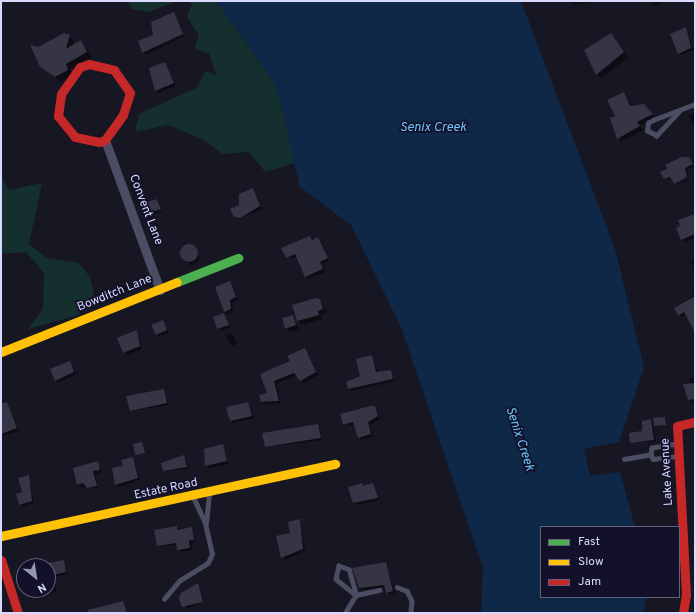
<!DOCTYPE html>
<style>
body{margin:0}
#map{position:relative;width:696px;height:614px;overflow:hidden;background:#171723;font-family:Overpass,sans-serif}
div>[style]{position:absolute}
.green>*{inset:0;background:#142f2d}
.water>*{inset:0;background:#0f2847}
.shadow>*{inset:0;background:#0007}
.building>*{inset:0;background:#353545}
.round{border-radius:50%}
.lane>*{height:4.5px;margin:-2.25px;padding:0 2.25px;transform-origin:2.25px;border-radius:2.25px;background:#4c4d63}
.street>*{height:9px;margin:-4.5px;padding:0 4.5px;transform-origin:4.5px;border-radius:4.5px;background:#4c4d63}
.fast>*{height:9px;margin:-4.5px;padding:0 4.5px;transform-origin:4.5px;border-radius:4.5px;background:#4caf50}
.slow>*{height:9px;margin:-4.5px;padding:0 4.5px;transform-origin:4.5px;border-radius:4.5px;background:#ffc107}
.jam>*{height:9px;margin:-4.5px;padding:0 4.5px;transform-origin:4.5px;border-radius:4.5px;background:#c62828}
span{translate:-50% -50%;white-space:nowrap;text-align:center;line-height:1.15;-webkit-text-stroke:3.5px #131129;paint-order:stroke}
.street-label{font-size:12px;color:#dadafe}
.water-label{font-size:13px;color:#6bc7fb;font-style:italic}
.frame{position:absolute;inset:0;border:2px solid #dadafe;pointer-events:none}
.legend{position:absolute;left:540px;top:526px;width:140px;height:72px;box-sizing:border-box;background:#131129;border:1px solid #63617e;margin:0;padding:5px 7px;list-style:none;font-size:12px;color:#dadafe}
.legend li{display:flex;align-items:center;gap:8px;height:20px}
.legend b{width:20px;border:1px solid #63617e}
.north{position:absolute;left:16px;top:558px;width:40px;height:40px;box-sizing:border-box;background:#131129;border:1px solid #63617e;border-radius:50%;rotate:150deg;font-size:11px;font-weight:700;line-height:16px;text-align:center;color:#dadafe}
.north::after{content:'';display:block;margin:auto;width:14px;height:18px;background:#9696b1;clip-path:polygon(50% 0,100% 100%,50% 72%,0 100%)}
</style>
<div id="map">
<div class="green">
<i style="clip-path:polygon(128px 1px,176px 1px,149px 12px,132px 9px)"></i>
<i style="clip-path:polygon(186px 1px,216px 1px,276px 85px,295px 163px,265px 172px,249px 152px,223px 154px,202px 139px,168px 125px,135px 132px,139px 114px,196px 88px,206px 71px,217px 76px,209px 54px,195px 48px,199px 35px,187px 17px,192px 4px)"></i>
<i style="clip-path:polygon(1px 176px,9px 190px,42px 183px,29px 244px,47px 258px,79px 263px,90px 277px,94px 296px,78px 315px,28px 329px,43px 309px,44px 273px,26px 252px,1px 254px)"></i>
</div>
<div class="water">
<i style="clip-path:polygon(216px 1px,521px 1px,615px 249px,644px 367px,619px 442px,584px 449px,590px 476px,620px 472px,635px 527px,541px 527px,541px 597px,647px 597px,643px 613px,481px 613px,483px 568px,401px 327px,351px 225px,300px 187px,276px 85px)"></i>
</div>
<div class="shadow">
<i style="clip-path:polygon(571px 1px,601px 1px,575px 5px)"></i>
<i style="clip-path:polygon(651px 1px,665px 1px,654px 6px)"></i>
<i style="clip-path:polygon(173px 14px,184px 36px,146px 55px,143px 52px,154px 36px)"></i>
<i style="clip-path:polygon(686px 28px,693px 50px,681px 55px,678px 53px)"></i>
<i style="clip-path:polygon(611px 35px,628px 57px,601px 79px,585px 51px)"></i>
<i style="clip-path:polygon(69px 36px,74px 41px,73px 46px,81px 42px,92px 57px,70px 69px,73px 75px,61px 82px,41px 67px,38px 49px)"></i>
<i style="clip-path:polygon(165px 63px,176px 86px,158px 93px,156px 90px)"></i>
<i style="clip-path:polygon(623px 93px,632px 106px,644px 105px,656px 118px,640px 125px,643px 130px,621px 142px,612px 119px,616px 116px)"></i>
<i style="clip-path:polygon(695px 112px,695px 127px,688px 116px)"></i>
<i style="clip-path:polygon(689px 158px,694px 167px,687px 170px,688px 176px,674px 183px,672px 179px,665px 179px,662px 172px)"></i>
<i style="clip-path:polygon(689px 178px,689px 180px,675px 185px)"></i>
<i style="clip-path:polygon(253px 190px,262px 209px,237px 219px,235px 217px)"></i>
<i style="clip-path:polygon(156px 200px,162px 211px,152px 215px,146px 204px)"></i>
<i style="clip-path:polygon(695px 214px,695px 238px,685px 242px,682px 239px)"></i>
<i style="clip-path:polygon(310px 237px,321px 241px,329px 261px,322px 264px,325px 272px,308px 279px,297px 257px,287px 258px)"></i>
<i style="clip-path:polygon(193px 245px,200px 260px,190px 266px,181px 248px)"></i>
<i style="clip-path:polygon(695px 259px,695px 269px,691px 261px)"></i>
<i style="clip-path:polygon(229px 282px,238px 300px,232px 302px,233px 312px,225px 315px,230px 327px,221px 331px,214px 317px,226px 313px,216px 288px)"></i>
<i style="clip-path:polygon(695px 294px,695px 327px,686px 314px,681px 317px,675px 308px)"></i>
<i style="clip-path:polygon(320px 300px,327px 313px,321px 315px,322px 319px,302px 325px,298px 321px)"></i>
<i style="clip-path:polygon(292px 316px,299px 329px,290px 332px,286px 328px)"></i>
<i style="clip-path:polygon(163px 321px,169px 333px,159px 337px,156px 334px)"></i>
<i style="clip-path:polygon(137px 331px,142px 349px,127px 355px,118px 338px)"></i>
<i style="clip-path:polygon(232px 333px,237px 344px,232px 346px,226px 335px)"></i>
<i style="clip-path:polygon(305px 349px,318px 375px,304px 383px,297px 375px,276px 384px,281px 403px,264px 404px,262px 402px,268px 393px,261px 375px,291px 362px)"></i>
<i style="clip-path:polygon(372px 356px,378px 373px,391px 371px,395px 381px,351px 391px,347px 382px,361px 377px)"></i>
<i style="clip-path:polygon(70px 362px,76px 374px,58px 383px,55px 380px)"></i>
<i style="clip-path:polygon(695px 377px,695px 401px,691px 402px,689px 378px)"></i>
<i style="clip-path:polygon(164px 390px,169px 405px,131px 411px)"></i>
<i style="clip-path:polygon(7px 403px,19px 431px,3px 436px,1px 406px)"></i>
<i style="clip-path:polygon(248px 403px,254px 418px,233px 423px,228px 408px)"></i>
<i style="clip-path:polygon(375px 407px,380px 419px,369px 425px,373px 436px,361px 440px,355px 425px,344px 425px)"></i>
<i style="clip-path:polygon(666px 419px,666px 425px,656px 426px,653px 424px,656px 442px,631px 442px,651px 420px,655px 424px)"></i>
<i style="clip-path:polygon(318px 425px,323px 440px,266px 447px,264px 434px)"></i>
<i style="clip-path:polygon(222px 445px,229px 464px,208px 468px,206px 465px)"></i>
<i style="clip-path:polygon(184px 456px,189px 469px,164px 471px)"></i>
<i style="clip-path:polygon(133px 458px,140px 480px,119px 487px,116px 484px,124px 467px)"></i>
<i style="clip-path:polygon(97px 462px,102px 472px,95px 474px,98px 488px,81px 487px,78px 484px)"></i>
<i style="clip-path:polygon(29px 477px,34px 503px,22px 507px,20px 504px)"></i>
<i style="clip-path:polygon(361px 484px,364px 487px,373px 484px,379px 500px,356px 505px,354px 503px)"></i>
<i style="clip-path:polygon(300px 520px,305px 551px,285px 560px,277px 537px,291px 533px)"></i>
<i style="clip-path:polygon(191px 528px,196px 542px,191px 543px,192px 550px,181px 552px,177px 545px,158px 546px,155px 531px)"></i>
<i style="clip-path:polygon(63px 561px,68px 574px,54px 577px,57px 592px,49px 593px,48px 567px)"></i>
<i style="clip-path:polygon(385px 563px,395px 593px,389px 595px,385px 587px,363px 590px,360px 587px)"></i>
<i style="clip-path:polygon(198px 584px,204px 602px,186px 609px,188px 588px)"></i>
<i style="clip-path:polygon(123px 602px,128px 613px,100px 613px)"></i>
</div>
<div class="building">
<i style="clip-path:polygon(174px 12px,183px 34px,142px 53px,138px 41px,153px 35px,151px 22px)"></i>
<i style="clip-path:polygon(686px 27px,691px 48px,678px 54px,670px 34px)"></i>
<i style="clip-path:polygon(64px 33px,70px 35px,66px 49px,81px 40px,87px 52px,66px 64px,68px 70px,55px 77px,40px 67px,30px 45px,38px 47px)"></i>
<i style="clip-path:polygon(611px 33px,624px 52px,596px 75px,584px 50px)"></i>
<i style="clip-path:polygon(165px 62px,174px 83px,155px 91px,149px 68px)"></i>
<i style="clip-path:polygon(624px 92px,630px 106px,644px 104px,653px 114px,637px 122px,640px 126px,617px 139px,610px 118px,615px 116px,607px 100px)"></i>
<i style="clip-path:polygon(681px 157px,689px 157px,693px 164px,685px 168px,687px 177px,674px 184px,670px 177px,664px 179px,660px 172px,667px 169px,665px 165px)"></i>
<i style="clip-path:polygon(253px 188px,260px 206px,240px 218px,234px 217px,230px 209px,239px 205px,239px 194px)"></i>
<i style="clip-path:polygon(156px 199px,161px 209px,149px 213px,145px 203px)"></i>
<i style="clip-path:polygon(695px 214px,695px 234px,681px 240px,676px 228px,680px 226px,678px 220px)"></i>
<i style="clip-path:polygon(310px 236px,312px 240px,318px 237px,328px 258px,320px 262px,323px 269px,305px 277px,295px 254px,286px 258px,281px 248px)"></i>
<i class="round" style="left:180px;top:244px;width:18px;height:18px"></i>
<i style="clip-path:polygon(230px 281px,236px 297px,230px 300px,231px 309px,224px 312px,215px 287px)"></i>
<i style="clip-path:polygon(695px 296px,695px 333px,684px 312px,678px 316px,674px 308px)"></i>
<i style="clip-path:polygon(316px 298px,320px 299px,323px 309px,318px 311px,319px 315px,297px 321px,292px 305px)"></i>
<i style="clip-path:polygon(224px 313px,229px 325px,217px 329px,213px 317px)"></i>
<i style="clip-path:polygon(293px 315px,296px 325px,285px 329px,282px 318px)"></i>
<i style="clip-path:polygon(163px 320px,167px 330px,156px 335px,151px 325px)"></i>
<i style="clip-path:polygon(137px 330px,140px 346px,123px 353px,117px 338px)"></i>
<i style="clip-path:polygon(305px 348px,316px 372px,300px 381px,294px 373px,274px 381px,279px 401px,261px 402px,259px 395px,267px 393px,260px 374px,290px 361px,287px 356px)"></i>
<i style="clip-path:polygon(372px 355px,376px 372px,391px 370px,393px 379px,348px 389px,346px 382px,360px 376px,356px 359px)"></i>
<i style="clip-path:polygon(70px 361px,74px 372px,55px 381px,50px 369px)"></i>
<i style="clip-path:polygon(695px 383px,695px 399px,688px 400px,683px 384px)"></i>
<i style="clip-path:polygon(164px 389px,167px 403px,130px 411px,126px 396px)"></i>
<i style="clip-path:polygon(7px 402px,17px 428px,1px 434px,1px 404px)"></i>
<i style="clip-path:polygon(248px 402px,252px 416px,230px 421px,226px 407px)"></i>
<i style="clip-path:polygon(370px 406px,375px 406px,378px 416px,368px 422px,371px 434px,358px 438px,353px 422px,343px 425px,340px 414px)"></i>
<i style="clip-path:polygon(665px 417px,666px 425px,654px 426px,653px 418px)"></i>
<i style="clip-path:polygon(651px 419px,654px 440px,630px 443px,629px 433px,642px 431px,642px 421px)"></i>
<i style="clip-path:polygon(318px 424px,321px 438px,265px 447px,262px 433px)"></i>
<i style="clip-path:polygon(142px 442px,145px 453px,135px 455px,133px 444px)"></i>
<i style="clip-path:polygon(223px 444px,227px 461px,205px 466px,204px 449px)"></i>
<i style="clip-path:polygon(184px 455px,187px 467px,163px 471px,161px 463px)"></i>
<i style="clip-path:polygon(133px 457px,138px 478px,115px 485px,112px 468px,123px 466px,121px 460px)"></i>
<i style="clip-path:polygon(98px 461px,100px 470px,93px 471px,97px 486px,87px 488px,83px 483px,77px 485px,73px 468px)"></i>
<i style="clip-path:polygon(29px 475px,32px 501px,19px 505px,16px 494px,22px 492px,18px 478px)"></i>
<i style="clip-path:polygon(362px 483px,363px 486px,373px 483px,378px 498px,353px 503px,348px 487px)"></i>
<i style="clip-path:polygon(300px 519px,303px 549px,281px 558px,276px 536px,290px 533px,288px 522px)"></i>
<i style="clip-path:polygon(177px 526px,177px 530px,192px 527px,194px 540px,189px 540px,190px 548px,177px 550px,176px 543px,157px 546px,154px 530px)"></i>
<i style="clip-path:polygon(64px 560px,66px 572px,48px 576px,48px 563px)"></i>
<i style="clip-path:polygon(386px 562px,393px 591px,386px 593px,384px 585px,359px 588px,352px 568px)"></i>
<i style="clip-path:polygon(198px 583px,203px 602px,182px 607px,179px 598px,181px 593px)"></i>
<i style="clip-path:polygon(123px 601px,127px 613px,88px 613px,88px 610px)"></i>
</div>
<div class="lane">
<i style="left:680px;top:111px;width:34px;rotate:133deg"></i>
<i style="left:657px;top:136px;width:11px;rotate:-153deg"></i>
<i style="left:647px;top:131px;width:8px;rotate:-83deg"></i>
<i style="left:648px;top:123px;width:6px;rotate:-31deg"></i>
<i style="left:653px;top:120px;width:45px;rotate:-20.9deg"></i>
<i style="left:677px;top:444px;width:25px;rotate:171deg"></i>
<i style="left:652px;top:448px;width:6px;rotate:99deg"></i>
<i style="left:651px;top:454px;width:5px;rotate:68deg"></i>
<i style="left:653px;top:459px;width:25px;rotate:-7deg"></i>
<i style="left:624px;top:459px;width:27px;rotate:-10deg"></i>
<i style="left:206px;top:523px;width:30px;rotate:-84deg"></i>
<i style="left:397px;top:587px;width:11px;rotate:22deg"></i>
<i style="left:407px;top:591px;width:11px;rotate:63deg"></i>
<i style="left:412px;top:601px;width:12px;rotate:95deg"></i>
<i style="left:164px;top:599px;width:23px;rotate:-50deg"></i>
<i style="left:179px;top:581px;width:34px;rotate:-32deg"></i>
<i style="left:208px;top:563px;width:10px;rotate:-66deg"></i>
<i style="left:212px;top:554px;width:32px;rotate:-103deg"></i>
<i style="left:205px;top:523px;width:29px;rotate:-115deg"></i>
<i style="left:345px;top:613px;width:21px;rotate:-59deg"></i>
<i style="left:356px;top:595px;width:26px;rotate:-106deg"></i>
<i style="left:349px;top:570px;width:11px;rotate:-158deg"></i>
<i style="left:339px;top:566px;width:13px;rotate:103deg"></i>
<i style="left:336px;top:579px;width:26px;rotate:39deg"></i>
<i style="left:356px;top:595px;width:24px;rotate:-12deg"></i>
</div>
<div class="street">
<i style="left:105px;top:140px;width:160px;rotate:69.9deg"></i>
</div>
<div class="fast">
<i style="left:177px;top:282px;width:66px;rotate:-21.5deg"></i>
</div>
<div class="slow">
<i style="left:1px;top:352px;width:189px;rotate:-21.7deg"></i>
<i style="left:1px;top:536px;width:342px;rotate:-12.2deg"></i>
</div>
<div class="jam">
<i style="left:89px;top:64px;width:26px;rotate:13deg"></i>
<i style="left:114px;top:70px;width:28px;rotate:55deg"></i>
<i style="left:130px;top:93px;width:23px;rotate:108deg"></i>
<i style="left:123px;top:115px;width:31px;rotate:126deg"></i>
<i style="left:105px;top:140px;width:6px;rotate:162deg"></i>
<i style="left:99px;top:142px;width:25px;rotate:-168deg"></i>
<i style="left:75px;top:137px;width:27px;rotate:-129deg"></i>
<i style="left:58px;top:116px;width:22px;rotate:-82deg"></i>
<i style="left:61px;top:94px;width:33px;rotate:-55deg"></i>
<i style="left:80px;top:67px;width:9px;rotate:-18deg"></i>
<i style="left:1px;top:560px;width:56px;rotate:72.2deg"></i>
<i style="left:683px;top:613px;width:18px;rotate:-81deg"></i>
<i style="left:686px;top:595px;width:169px;rotate:-93deg"></i>
<i style="left:677px;top:426px;width:18px;rotate:-13deg"></i>
</div>
<div class="street-label">
<span style="left:145px;top:210px;rotate:69deg">Convent Lane</span>
<span style="left:115px;top:294px;rotate:-22deg">Bowditch Lane</span>
<span style="left:668px;top:472px;rotate:-93deg">Lake Avenue</span>
<span style="left:166px;top:490px;rotate:-12deg">Estate Road</span>
</div>
<div class="water-label">
<span style="left:433px;top:128px">Senix Creek</span>
<span style="left:519px;top:439px;rotate:72deg">Senix Creek</span>
</div>
<div class="frame"></div>
<ul class="legend">
<li><b style="height:5px;background:#4caf50"></b>Fast</li>
<li><b style="height:5px;background:#ffc107"></b>Slow</li>
<li><b style="height:5px;background:#c62828"></b>Jam</li>
</ul>
<div class="north">N</div>
</div>
